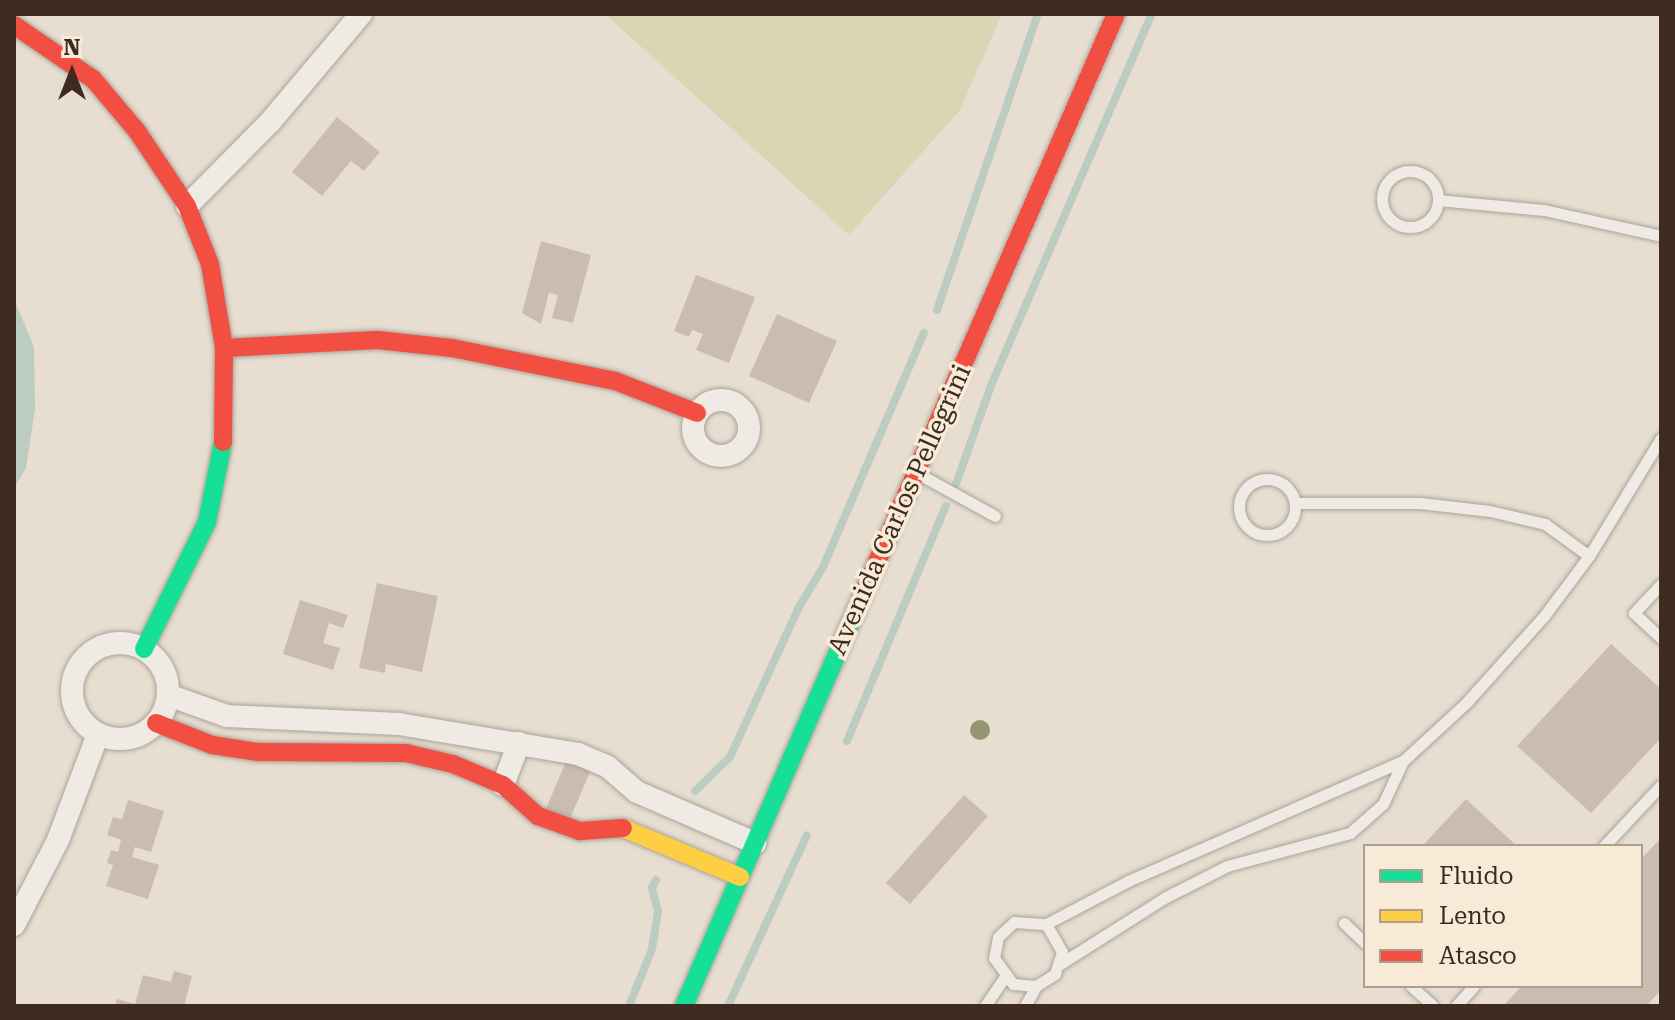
<!DOCTYPE html>
<style>
body{margin:0}
#map{position:relative;width:1675px;height:1020px;overflow:hidden;background:#e7ded1;font-family:"Roboto Serif",serif}
div>[style]{position:absolute}
.green>*{inset:0;background:#d9d6b3}
.water>*{inset:0;background:#bcccc0}
.stream>*{height:8px;margin:-4px;padding:0 4px;transform-origin:4px;border-radius:4px;background:#bcccc0}
.building>*{inset:0;background:#cbbcb1}
.roads{filter:drop-shadow(0 0 2px #aca399) drop-shadow(0 0 2px #aca399)}
.lane>*{height:11px;margin:-5.5px;padding:0 5.5px;transform-origin:5.5px;border-radius:5.5px;background:#efeae3}
.lane>.ring{margin:-5.5px;padding:0;box-sizing:content-box;background:none;border:11px solid #efeae3;border-radius:50%}
.street>*{height:22px;margin:-11px;padding:0 11px;transform-origin:11px;border-radius:11px;background:#efeae3}
.street>.ring{margin:-11px;padding:0;box-sizing:content-box;background:none;border:22px solid #efeae3;border-radius:50%}
.fast>*{height:18px;margin:-9px;padding:0 9px;transform-origin:9px;border-radius:9px;background:#16e098}
.slow>*{height:18px;margin:-9px;padding:0 9px;transform-origin:9px;border-radius:9px;background:#ffcf43}
.jam>*{height:18px;margin:-9px;padding:0 9px;transform-origin:9px;border-radius:9px;background:#f24e42}
.trees>*{width:20px;height:20px;margin:-10px;border-radius:50%;background:#949573}
span{translate:-50% -50%;white-space:nowrap;text-align:center;line-height:1.15;-webkit-text-stroke:7px #f7ebd8;paint-order:stroke}
.street-label{font-size:26px;color:#3d2b20}
.frame{position:absolute;inset:0;border:16px solid #3d2b20;pointer-events:none}
.legend{position:absolute;left:1363px;top:844px;width:280px;height:144px;box-sizing:border-box;background:#f7ebd8;border:2px solid #ad9e8e;margin:0;padding:10px 14px;list-style:none;font-size:24px;color:#3d2b20}
.legend li{display:flex;align-items:center;gap:16px;height:40px}
.legend b{width:40px;border:2px solid #ad9e8e}
.north{position:absolute;left:32px;top:32px;width:80px;height:80px;-webkit-text-stroke:6px #f7ebd8;paint-order:stroke;rotate:0deg;font-size:22px;font-weight:700;line-height:32px;text-align:center;color:#3d2b20}
.north::after{content:'';display:block;margin:auto;width:28px;height:36px;background:#3d2b20;clip-path:polygon(50% 0,100% 100%,50% 72%,0 100%)}
</style>
<div id="map">
<div class="green">
<i style="clip-path:polygon(605px 14px,1002px 14px,960px 110px,849px 235px)"></i>
</div>
<div class="water">
<i style="clip-path:polygon(14px 299px,34px 347px,35px 409px,26px 468px,14px 488px)"></i>
</div>
<div class="stream">
<i style="left:937px;top:310px;width:313px;rotate:-71.2deg"></i>
<i style="left:956px;top:484px;width:107px;rotate:-70.4deg"></i>
<i style="left:992px;top:383px;width:402px;rotate:-66.6deg"></i>
<i style="left:847px;top:741px;width:255px;rotate:-67.2deg"></i>
<i style="left:695px;top:791px;width:49px;rotate:-44.2deg"></i>
<i style="left:730px;top:757px;width:165px;rotate:-65.3deg"></i>
<i style="left:799px;top:607px;width:47px;rotate:-59deg"></i>
<i style="left:823px;top:567px;width:255px;rotate:-66.7deg"></i>
<i style="left:629px;top:1006px;width:61px;rotate:-68deg"></i>
<i style="left:652px;top:949px;width:38px;rotate:-81deg"></i>
<i style="left:658px;top:911px;width:24px;rotate:-105deg"></i>
<i style="left:652px;top:888px;width:9px;rotate:-63deg"></i>
<i style="left:728px;top:1006px;width:188px;rotate:-65.2deg"></i>
</div>
<div class="building">
<i style="clip-path:polygon(337px 117px,380px 152px,364px 171px,351px 161px,322px 196px,292px 172px)"></i>
<i style="clip-path:polygon(541px 241px,591px 255px,573px 323px,552px 318px,558px 295px,549px 293px,541px 324px,522px 313px)"></i>
<i style="clip-path:polygon(696px 275px,755px 297px,729px 363px,696px 350px,703px 334px,692px 330px,689px 337px,674px 331px)"></i>
<i style="clip-path:polygon(777px 314px,837px 341px,809px 403px,749px 376px)"></i>
<i style="clip-path:polygon(377px 583px,438px 596px,422px 672px,386px 664px,385px 673px,359px 668px)"></i>
<i style="clip-path:polygon(300px 600px,348px 615px,343px 628px,329px 623px,323px 643px,340px 648px,333px 670px,283px 654px)"></i>
<i style="clip-path:polygon(1611px 644px,1661px 689px,1661px 738px,1591px 813px,1517px 746px)"></i>
<i style="clip-path:polygon(574px 743px,598px 753px,563px 835px,539px 825px)"></i>
<i style="clip-path:polygon(964px 795px,988px 816px,910px 904px,886px 883px)"></i>
<i style="clip-path:polygon(1466px 799px,1517px 846px,1422px 846px)"></i>
<i style="clip-path:polygon(128px 800px,164px 811px,151px 852px,135px 847px,132px 857px,159px 865px,148px 899px,106px 886px,113px 865px,107px 863px,111px 850px,118px 852px,121px 840px,107px 835px,113px 817px,122px 819px)"></i>
<i style="clip-path:polygon(1661px 838px,1661px 990px,1646px 1006px,1503px 1006px,1522px 986px,1641px 986px,1641px 859px)"></i>
<i style="clip-path:polygon(174px 971px,192px 976px,184px 1006px,115px 1006px,117px 999px,135px 1004px,143px 975px,171px 982px)"></i>
</div>
<div class="roads">
<div class="lane">
<i class="ring" style="left:1382px;top:171px;width:45px;height:45px"></i>
<i style="left:1438px;top:200px;width:106px;rotate:5.4deg"></i>
<i style="left:1544px;top:210px;width:120px;rotate:12.5deg"></i>
<i style="left:917px;top:473px;width:89px;rotate:28.9deg"></i>
<i class="ring" style="left:1239px;top:479px;width:45px;height:45px"></i>
<i style="left:1295px;top:503px;width:125px"></i>
<i style="left:1420px;top:503px;width:70px;rotate:6.5deg"></i>
<i style="left:1490px;top:511px;width:57px;rotate:13.3deg"></i>
<i style="left:1545px;top:524px;width:54px;rotate:36deg"></i>
<i style="left:1661px;top:584px;width:40px;rotate:133deg"></i>
<i style="left:1634px;top:613px;width:37px;rotate:43deg"></i>
<i style="left:1604px;top:846px;width:83px;rotate:-46.9deg"></i>
<i style="left:1344px;top:923px;width:29px;rotate:44deg"></i>
<i style="left:1046px;top:924px;width:32px;rotate:60deg"></i>
<i style="left:1062px;top:952px;width:23px;rotate:108deg"></i>
<i style="left:1055px;top:974px;width:22px;rotate:148deg"></i>
<i style="left:1036px;top:986px;width:23px;rotate:-175deg"></i>
<i style="left:1013px;top:984px;width:32px;rotate:-126deg"></i>
<i style="left:994px;top:958px;width:21px;rotate:-79deg"></i>
<i style="left:998px;top:937px;width:22px;rotate:-43deg"></i>
<i style="left:1014px;top:922px;width:32px;rotate:4deg"></i>
<i style="left:1046px;top:924px;width:93px;rotate:-27.7deg"></i>
<i style="left:1128px;top:881px;width:300px;rotate:-23.6deg"></i>
<i style="left:1403px;top:761px;width:86px;rotate:-42.6deg"></i>
<i style="left:1466px;top:703px;width:117px;rotate:-48.1deg"></i>
<i style="left:1544px;top:616px;width:75px;rotate:-53.1deg"></i>
<i style="left:1589px;top:556px;width:138px;rotate:-58.6deg"></i>
<i style="left:1060px;top:964px;width:125px;rotate:-32.3deg"></i>
<i style="left:1166px;top:897px;width:68px;rotate:-26.9deg"></i>
<i style="left:1227px;top:866px;width:127px;rotate:-15deg"></i>
<i style="left:1350px;top:833px;width:44px;rotate:-41.3deg"></i>
<i style="left:1383px;top:804px;width:47px;rotate:-65.1deg"></i>
<i style="left:1411px;top:986px;width:30px;rotate:42deg"></i>
<i style="left:985px;top:1006px;width:34px;rotate:-56deg"></i>
<i style="left:1025px;top:1006px;width:23px;rotate:-61deg"></i>
<i style="left:1456px;top:1006px;width:27px;rotate:-48deg"></i>
</div>
<div class="street">
<i style="left:187px;top:206px;width:120px;rotate:-45.3deg"></i>
<i style="left:271px;top:121px;width:140px;rotate:-49.9deg"></i>
<i class="ring" style="left:693px;top:400px;width:34px;height:34px"></i>
<i class="ring" style="left:72px;top:643px;width:74px;height:74px"></i>
<i style="left:168px;top:695px;width:63px;rotate:19.6deg"></i>
<i style="left:227px;top:716px;width:172px;rotate:2.7deg"></i>
<i style="left:399px;top:724px;width:181px;rotate:9.5deg"></i>
<i style="left:578px;top:754px;width:33px;rotate:23deg"></i>
<i style="left:608px;top:767px;width:38px;rotate:41deg"></i>
<i style="left:637px;top:792px;width:129px;rotate:23.4deg"></i>
<i style="left:503px;top:785px;width:45px;rotate:-69.1deg"></i>
<i style="left:14px;top:925px;width:96px;rotate:-62.6deg"></i>
<i style="left:58px;top:840px;width:113px;rotate:-69.3deg"></i>
</div>
<div class="fast">
<i style="left:144px;top:649px;width:142px;rotate:-63.6deg"></i>
<i style="left:207px;top:522px;width:82px;rotate:-78.7deg"></i>
<i style="left:684px;top:1006px;width:432px;rotate:-66.5deg"></i>
</div>
<div class="slow">
<i style="left:623px;top:828px;width:127px;rotate:22.7deg"></i>
</div>
<div class="jam">
<i style="left:14px;top:25px;width:96px;rotate:34.4deg"></i>
<i style="left:93px;top:79px;width:68px;rotate:49.8deg"></i>
<i style="left:137px;top:131px;width:90px;rotate:56.3deg"></i>
<i style="left:187px;top:206px;width:62px;rotate:68.4deg"></i>
<i style="left:210px;top:264px;width:85px;rotate:80.5deg"></i>
<i style="left:224px;top:348px;width:94px;rotate:90.6deg"></i>
<i style="left:224px;top:348px;width:153px;rotate:-3deg"></i>
<i style="left:377px;top:340px;width:75px;rotate:6.1deg"></i>
<i style="left:452px;top:348px;width:166px;rotate:11.4deg"></i>
<i style="left:615px;top:381px;width:88px;rotate:21.3deg"></i>
<i style="left:856px;top:610px;width:650px;rotate:-66.43deg"></i>
<i style="left:156px;top:723px;width:60px;rotate:21.4deg"></i>
<i style="left:212px;top:745px;width:47px;rotate:8.7deg"></i>
<i style="left:258px;top:752px;width:148px;rotate:0.4deg"></i>
<i style="left:406px;top:753px;width:48px;rotate:13.2deg"></i>
<i style="left:453px;top:764px;width:54px;rotate:22.8deg"></i>
<i style="left:503px;top:785px;width:47px;rotate:41.5deg"></i>
<i style="left:538px;top:816px;width:45px;rotate:19.7deg"></i>
<i style="left:580px;top:831px;width:43px;rotate:-4deg"></i>
</div>
</div>
<div class="trees">
<i style="left:980px;top:730px"></i>
</div>
<div class="street-label">
<span style="left:900px;top:510px;rotate:-66deg">Avenida Carlos Pellegrini</span>
</div>
<div class="frame"></div>
<ul class="legend">
<li><b style="height:10px;background:#16e098"></b>Fluido</li>
<li><b style="height:10px;background:#ffcf43"></b>Lento</li>
<li><b style="height:10px;background:#f24e42"></b>Atasco</li>
</ul>
<div class="north">N</div>
</div>
